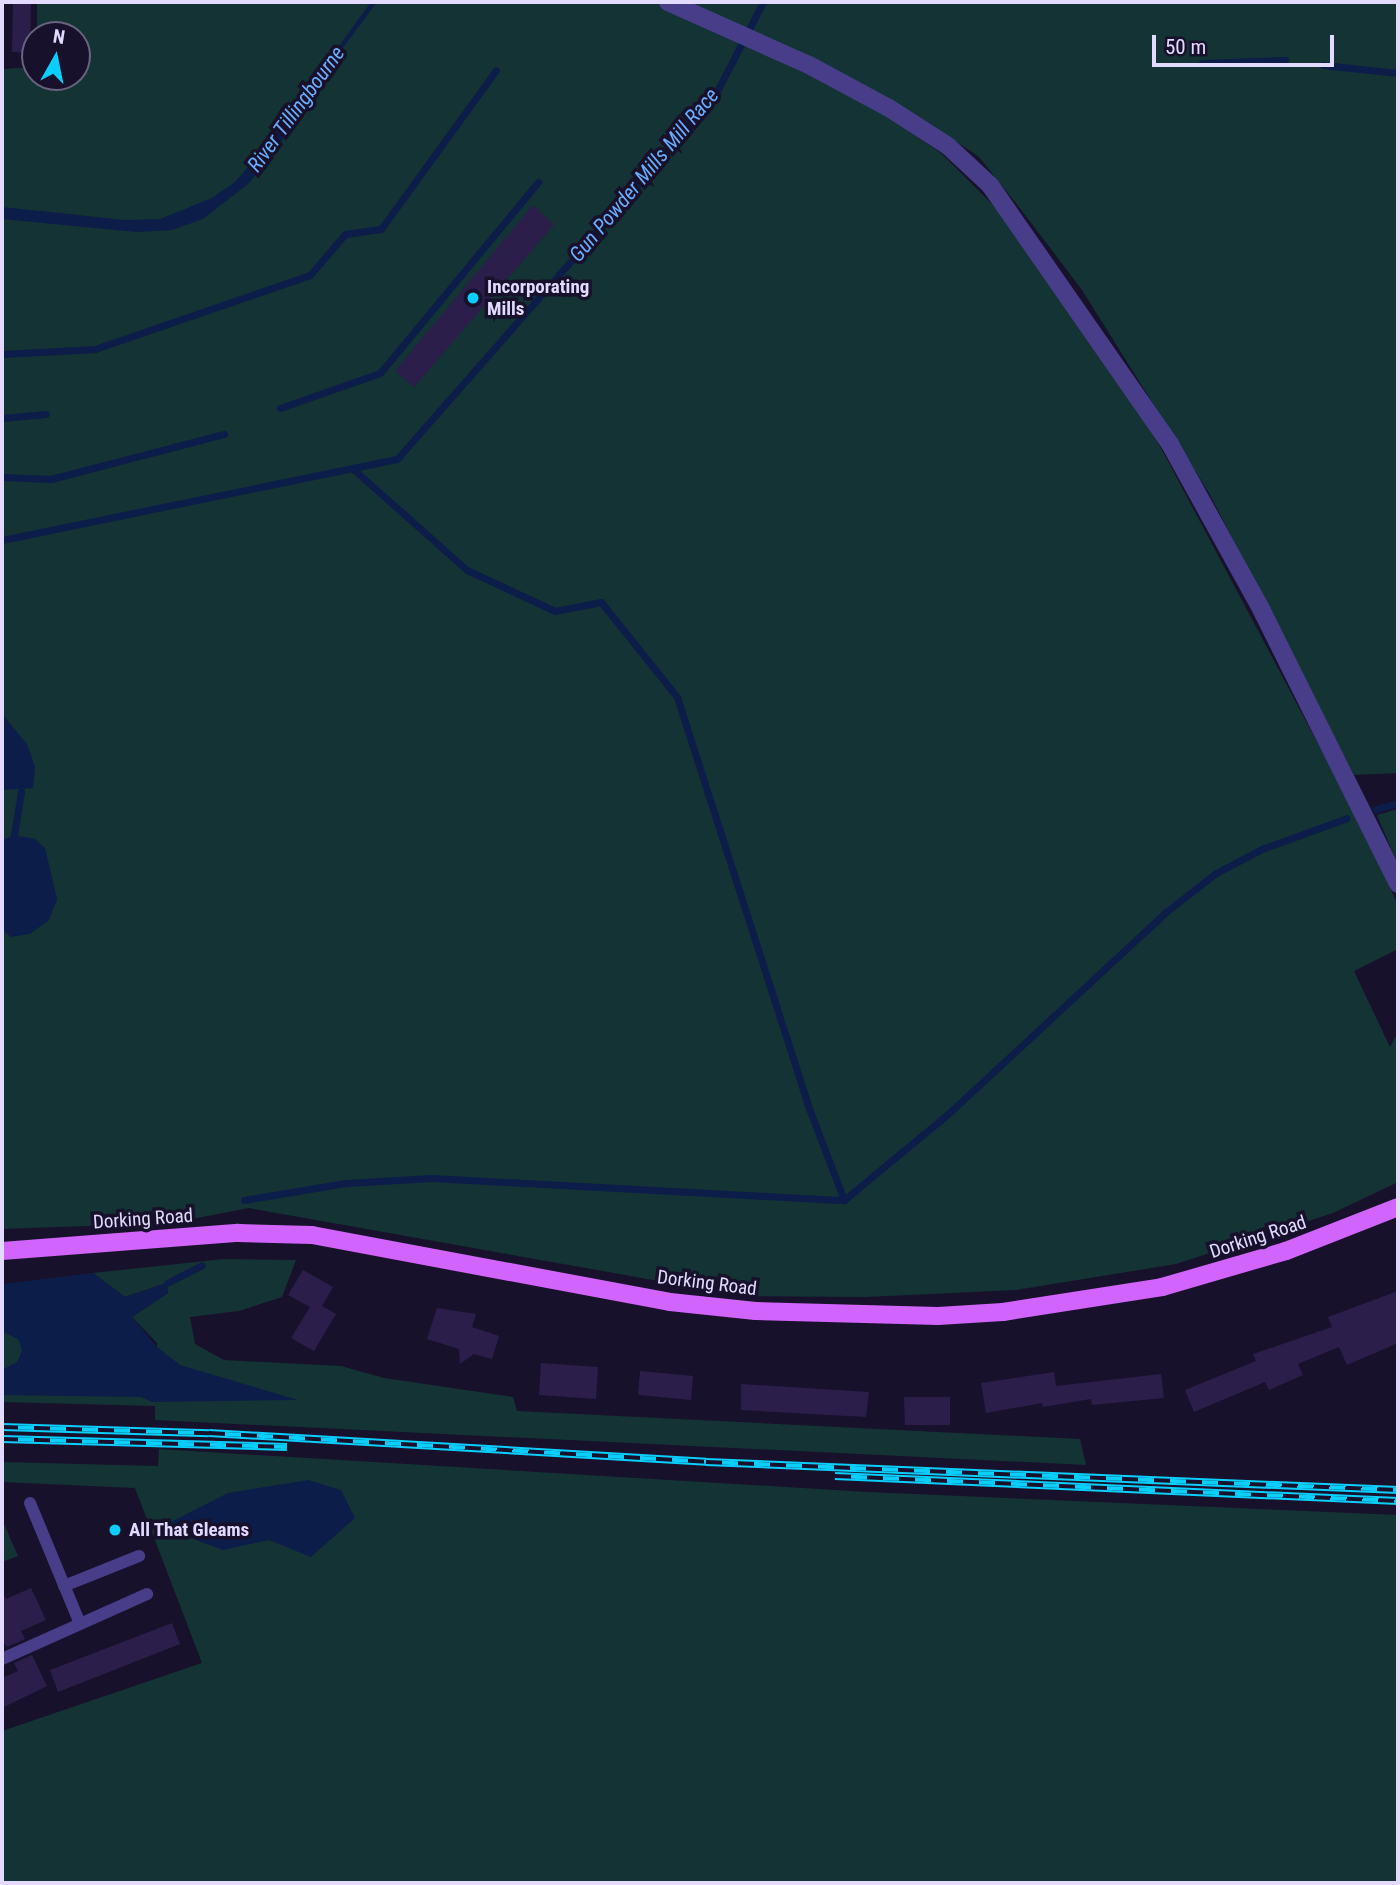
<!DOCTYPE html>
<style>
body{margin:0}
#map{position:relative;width:1400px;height:1885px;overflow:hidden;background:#18112b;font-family:"Roboto Condensed",sans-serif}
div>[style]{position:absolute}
.green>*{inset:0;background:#143335}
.water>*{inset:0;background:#0c1d49}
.stream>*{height:7px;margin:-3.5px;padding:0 3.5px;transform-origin:3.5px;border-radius:3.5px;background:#0c1d49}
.building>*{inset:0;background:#2b1e4b}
.service>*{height:12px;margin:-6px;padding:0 6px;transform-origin:6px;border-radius:6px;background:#473d89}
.minor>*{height:18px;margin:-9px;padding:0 9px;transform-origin:9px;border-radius:9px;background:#473d89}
.primary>*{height:18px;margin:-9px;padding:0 9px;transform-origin:9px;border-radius:9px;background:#d164fd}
.rail>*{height:8px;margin-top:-4px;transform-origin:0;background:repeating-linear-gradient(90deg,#18112b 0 16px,#0acffc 0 32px);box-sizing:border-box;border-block:2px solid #0acffc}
.dots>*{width:19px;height:19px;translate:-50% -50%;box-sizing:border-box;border:4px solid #18112b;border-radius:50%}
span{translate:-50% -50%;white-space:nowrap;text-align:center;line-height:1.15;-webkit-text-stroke:7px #18112b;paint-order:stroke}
.poi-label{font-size:19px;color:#e2dbff;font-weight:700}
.left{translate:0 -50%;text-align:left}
.street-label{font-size:19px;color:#e2dbff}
.water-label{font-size:21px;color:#6badfd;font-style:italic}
.frame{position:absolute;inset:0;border:4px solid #e2dbff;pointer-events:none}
.north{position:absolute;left:21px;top:21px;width:70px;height:70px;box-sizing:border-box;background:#18112b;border:2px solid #696280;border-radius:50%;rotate:9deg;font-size:19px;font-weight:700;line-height:28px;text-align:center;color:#e2dbff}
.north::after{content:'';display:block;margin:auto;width:24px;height:32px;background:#0acffc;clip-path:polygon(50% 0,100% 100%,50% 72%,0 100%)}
.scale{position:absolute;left:1152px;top:35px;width:182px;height:32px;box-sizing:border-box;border:4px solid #e2dbff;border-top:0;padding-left:9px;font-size:21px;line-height:24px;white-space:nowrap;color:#e2dbff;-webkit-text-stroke:5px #18112b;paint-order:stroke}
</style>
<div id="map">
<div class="green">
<i style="clip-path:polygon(37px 2px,1398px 2px,1398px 773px,1354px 775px,1209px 493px,1082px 290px,1019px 207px,979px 157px,924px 120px,906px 129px,942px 154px,1007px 219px,1118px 379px,1161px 448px,1359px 821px,1398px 905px,1398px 949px,1354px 971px,1390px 1047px,1398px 1032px,1398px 1182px,1333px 1213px,1176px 1264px,1016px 1290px,866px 1297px,743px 1296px,249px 1208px,171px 1223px,2px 1229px,2px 69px,35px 67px,35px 77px,77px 77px,77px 35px,37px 35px)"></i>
<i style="clip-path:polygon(1398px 809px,1398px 865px,1377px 815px)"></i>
<i style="clip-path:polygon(224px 1259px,296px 1260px,282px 1297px,239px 1311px,190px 1317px,195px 1344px,224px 1360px,341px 1366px,384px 1378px,513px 1397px,517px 1411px,1080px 1439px,1086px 1465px,155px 1420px,155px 1406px,2px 1402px,2px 1300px,155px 1361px,157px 1343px,132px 1317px,168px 1293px,167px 1283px,125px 1297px,93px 1273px)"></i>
<i style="clip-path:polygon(159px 1449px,868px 1492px,1398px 1515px,1398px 1883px,2px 1883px,2px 1731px,202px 1663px,135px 1488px,2px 1482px,2px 1462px,158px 1466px)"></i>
<i style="clip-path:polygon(2px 1519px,18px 1556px,2px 1562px)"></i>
</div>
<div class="water">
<i style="clip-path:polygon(371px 2px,377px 2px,331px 64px,276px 150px,248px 184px,203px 219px,172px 230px,137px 232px,2px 219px,2px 207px,125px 220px,160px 219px,212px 198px,235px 182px,263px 150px)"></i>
<i style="clip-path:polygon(2px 714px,27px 744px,35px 767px,33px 788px,2px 790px)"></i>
<i style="clip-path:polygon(14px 835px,35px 839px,45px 848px,57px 899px,49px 920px,30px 934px,11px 937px,2px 929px,2px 840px)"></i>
<i style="clip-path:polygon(93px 1273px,125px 1297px,167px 1283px,168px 1293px,132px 1317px,157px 1347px,180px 1365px,298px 1400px,152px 1402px,141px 1397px,2px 1395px,2px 1370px,17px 1362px,22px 1351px,19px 1340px,2px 1331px,2px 1284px)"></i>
<i style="clip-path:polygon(308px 1480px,341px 1490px,355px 1518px,311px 1557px,269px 1540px,223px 1550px,161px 1527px,228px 1493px)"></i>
</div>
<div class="stream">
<i style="left:1202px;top:63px;width:83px;rotate:-2.1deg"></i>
<i style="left:1323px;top:65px;width:75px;rotate:6.1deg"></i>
<i style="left:2px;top:354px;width:93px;rotate:-3.1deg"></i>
<i style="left:95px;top:349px;width:227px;rotate:-19deg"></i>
<i style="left:310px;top:275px;width:54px;rotate:-49.5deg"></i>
<i style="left:345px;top:234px;width:36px;rotate:-8deg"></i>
<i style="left:381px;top:229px;width:196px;rotate:-54.1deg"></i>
<i style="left:280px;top:408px;width:106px;rotate:-19.3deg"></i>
<i style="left:380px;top:373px;width:248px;rotate:-50.4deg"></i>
<i style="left:2px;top:418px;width:44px;rotate:-5.2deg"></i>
<i style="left:352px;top:468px;width:154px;rotate:41.6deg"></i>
<i style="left:467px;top:570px;width:97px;rotate:25deg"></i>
<i style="left:555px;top:611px;width:47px;rotate:-11.1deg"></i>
<i style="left:601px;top:602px;width:122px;rotate:51.3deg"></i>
<i style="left:677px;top:697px;width:426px;rotate:72.2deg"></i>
<i style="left:807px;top:1103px;width:104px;rotate:69.1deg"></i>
<i style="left:2px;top:477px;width:49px;rotate:2.3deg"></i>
<i style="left:51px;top:479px;width:179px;rotate:-14.6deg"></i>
<i style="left:2px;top:540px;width:403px;rotate:-11.6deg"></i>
<i style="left:397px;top:459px;width:479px;rotate:-48.7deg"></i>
<i style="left:713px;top:99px;width:109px;rotate:-62.7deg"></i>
<i style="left:1376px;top:809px;width:23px;rotate:-15deg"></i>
<i style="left:14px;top:835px;width:44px;rotate:-80.8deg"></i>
<i style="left:244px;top:1200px;width:103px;rotate:-9.5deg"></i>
<i style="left:346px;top:1183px;width:86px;rotate:-3.3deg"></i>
<i style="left:432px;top:1178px;width:413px;rotate:3.1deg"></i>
<i style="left:844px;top:1200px;width:136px;rotate:-39.6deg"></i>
<i style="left:949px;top:1113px;width:296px;rotate:-42.8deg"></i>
<i style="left:1166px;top:912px;width:63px;rotate:-38deg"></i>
<i style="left:1216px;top:873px;width:52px;rotate:-27.6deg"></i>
<i style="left:1262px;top:849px;width:90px;rotate:-20deg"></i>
<i style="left:167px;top:1283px;width:39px;rotate:-27deg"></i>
</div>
<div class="building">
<i style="clip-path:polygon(13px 2px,31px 2px,30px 53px,12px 52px)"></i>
<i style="clip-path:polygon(533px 205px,554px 225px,414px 387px,395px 371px)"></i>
<i style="clip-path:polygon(303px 1270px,333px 1287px,322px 1306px,336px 1314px,314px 1351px,291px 1338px,310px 1307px,288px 1295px)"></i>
<i style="clip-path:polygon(1398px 1291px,1398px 1343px,1347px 1365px,1339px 1347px,1298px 1364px,1303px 1375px,1269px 1390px,1265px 1382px,1194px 1412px,1185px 1390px,1256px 1361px,1253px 1354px,1332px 1327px,1328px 1317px)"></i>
<i style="clip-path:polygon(437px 1308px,476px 1314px,472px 1327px,499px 1336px,492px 1359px,474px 1354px,460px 1364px,459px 1349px,427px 1339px)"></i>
<i style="clip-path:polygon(541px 1363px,598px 1367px,596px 1399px,539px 1395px)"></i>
<i style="clip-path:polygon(640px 1371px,693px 1376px,691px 1400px,638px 1395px)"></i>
<i style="clip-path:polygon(1054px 1372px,1056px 1386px,1161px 1374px,1164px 1398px,1092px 1405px,1091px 1399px,1043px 1407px,1042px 1403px,986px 1413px,981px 1383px)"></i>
<i style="clip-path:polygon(741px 1384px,869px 1392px,866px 1417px,741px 1410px)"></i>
<i style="clip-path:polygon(904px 1397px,950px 1397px,950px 1425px,905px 1425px)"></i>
<i style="clip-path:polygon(31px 1588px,46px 1620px,21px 1631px,25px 1639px,7px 1647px,2px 1640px,2px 1591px,6px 1599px)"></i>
<i style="clip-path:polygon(172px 1623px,180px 1644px,58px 1692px,50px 1670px)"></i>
<i style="clip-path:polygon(32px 1655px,47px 1686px,2px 1708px,2px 1678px,18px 1671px,14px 1663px)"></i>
</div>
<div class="service">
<i style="left:30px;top:1503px;width:131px;rotate:67.5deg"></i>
<i style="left:64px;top:1586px;width:81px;rotate:-21.8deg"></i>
<i style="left:2px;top:1659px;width:159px;rotate:-24.1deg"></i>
</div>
<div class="minor">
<i style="left:668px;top:2px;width:154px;rotate:24.1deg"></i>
<i style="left:809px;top:65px;width:91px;rotate:28.3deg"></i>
<i style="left:889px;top:108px;width:70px;rotate:32.8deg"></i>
<i style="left:948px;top:146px;width:57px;rotate:42.9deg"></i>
<i style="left:990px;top:185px;width:315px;rotate:55.2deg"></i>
<i style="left:1170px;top:444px;width:191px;rotate:61.1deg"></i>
<i style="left:1262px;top:611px;width:305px;rotate:63.5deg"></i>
</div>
<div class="primary">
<i style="left:2px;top:1251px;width:237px;rotate:-4.4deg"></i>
<i style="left:238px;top:1233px;width:74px;rotate:1.5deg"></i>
<i style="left:312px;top:1235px;width:364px;rotate:10.6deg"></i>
<i style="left:670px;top:1302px;width:86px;rotate:6deg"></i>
<i style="left:756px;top:1311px;width:182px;rotate:1.6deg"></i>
<i style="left:938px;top:1316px;width:65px;rotate:-3.5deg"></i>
<i style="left:1003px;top:1312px;width:161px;rotate:-8.9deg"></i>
<i style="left:1162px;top:1287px;width:129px;rotate:-16.2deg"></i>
<i style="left:1286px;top:1251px;width:120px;rotate:-21.4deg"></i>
</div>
<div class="rail">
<i style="left:2px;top:1427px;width:207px;rotate:1.7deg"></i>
<i style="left:209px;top:1433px;width:498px;rotate:3.3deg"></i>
<i style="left:706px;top:1462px;width:693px;rotate:2.32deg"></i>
<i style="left:2px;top:1439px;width:285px;rotate:1.6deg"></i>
<i style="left:835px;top:1476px;width:564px;rotate:2.54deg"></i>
</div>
<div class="dots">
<i style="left:473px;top:298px;background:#0acffc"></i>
<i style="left:115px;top:1530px;background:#0acffc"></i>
</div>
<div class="poi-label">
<span class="left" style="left:487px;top:298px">Incorporating<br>Mills</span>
<span class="left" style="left:129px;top:1530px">All That Gleams</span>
</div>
<div class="street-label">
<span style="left:143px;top:1219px;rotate:-4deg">Dorking Road</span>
<span style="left:1258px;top:1237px;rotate:-18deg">Dorking Road</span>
<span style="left:707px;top:1283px;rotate:7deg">Dorking Road</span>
</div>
<div class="water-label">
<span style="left:296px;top:109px;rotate:-54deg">River Tillingbourne</span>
<span style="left:644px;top:175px;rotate:-50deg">Gun Powder Mills Mill Race</span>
</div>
<div class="frame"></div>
<div class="north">N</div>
<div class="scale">50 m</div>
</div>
